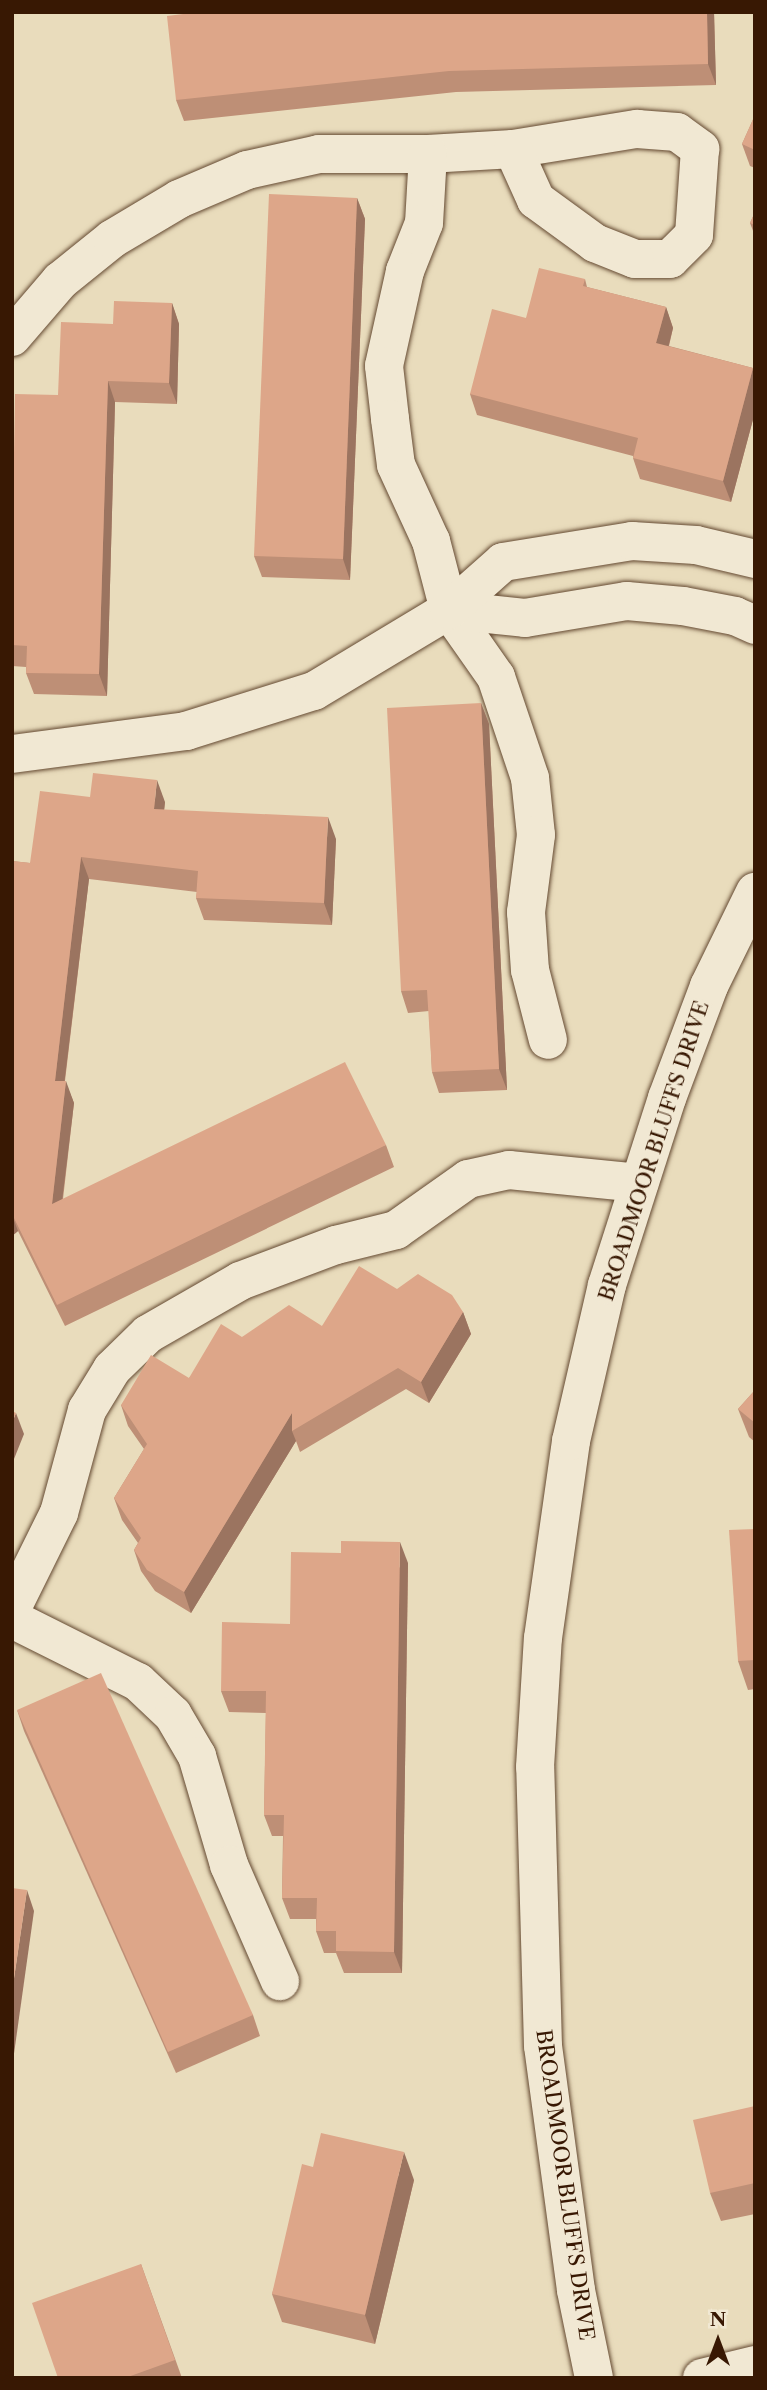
<!DOCTYPE html>
<style>
body{margin:0}
#map{position:relative;width:767px;height:2390px;overflow:hidden;background:#e9dcbc;font-family:"Libre Caslon Text",serif}
div>[style]{position:absolute}
.roads{filter:drop-shadow(0 0 2px #644931) drop-shadow(0 0 2px #644931)}
.minor>*{height:38px;margin:-19px;padding:0 19px;transform-origin:19px;border-radius:19px;background:#f1e8d3}
.tertiary>*{height:38px;margin:-19px;padding:0 19px;transform-origin:19px;border-radius:19px;background:#f1e8d3}
.wall>*{inset:0;background:#be8f76}
.shaded-wall>*{inset:0;background:#9b7460}
.building>*{inset:0;background:#dda689}
span{translate:-50% -50%;white-space:nowrap;text-align:center;line-height:1.15;-webkit-text-stroke:5px #f1e8d3;paint-order:stroke}
.street-label{font-size:21px;color:#381803}
.frame{position:absolute;inset:0;border:14px solid #381803;pointer-events:none}
.north{position:absolute;left:683px;top:2306px;width:70px;height:70px;-webkit-text-stroke:5px #f1e8d3;paint-order:stroke;rotate:0deg;font-size:19px;font-weight:700;line-height:28px;text-align:center;color:#381803}
.north::after{content:'';display:block;margin:auto;width:24px;height:32px;background:#381803;clip-path:polygon(50% 0,100% 100%,50% 72%,0 100%)}
</style>
<div id="map">
<div class="roads">
<div class="minor">
<i style="left:428px;top:154px;width:85px;rotate:-3.4deg"></i>
<i style="left:513px;top:149px;width:126px;rotate:-9.2deg"></i>
<i style="left:637px;top:129px;width:40px;rotate:4.3deg"></i>
<i style="left:677px;top:132px;width:29px;rotate:36deg"></i>
<i style="left:700px;top:149px;width:86px;rotate:94deg"></i>
<i style="left:694px;top:235px;width:34px;rotate:135deg"></i>
<i style="left:670px;top:259px;width:35px;rotate:180deg"></i>
<i style="left:635px;top:259px;width:43px;rotate:-158.2deg"></i>
<i style="left:595px;top:243px;width:73px;rotate:-143.9deg"></i>
<i style="left:536px;top:200px;width:56px;rotate:-114.3deg"></i>
<i style="left:12px;top:337px;width:74px;rotate:-49.4deg"></i>
<i style="left:60px;top:281px;width:67px;rotate:-38.9deg"></i>
<i style="left:112px;top:239px;width:78px;rotate:-30.8deg"></i>
<i style="left:179px;top:199px;width:74px;rotate:-23.1deg"></i>
<i style="left:247px;top:170px;width:74px;rotate:-12.5deg"></i>
<i style="left:319px;top:154px;width:109px"></i>
<i style="left:428px;top:154px;width:69px;rotate:93.3deg"></i>
<i style="left:424px;top:223px;width:52px;rotate:111.6deg"></i>
<i style="left:405px;top:271px;width:97px;rotate:102.5deg"></i>
<i style="left:384px;top:366px;width:53px;rotate:83.5deg"></i>
<i style="left:390px;top:419px;width:46px;rotate:82.6deg"></i>
<i style="left:396px;top:465px;width:84px;rotate:65.3deg"></i>
<i style="left:431px;top:541px;width:71px;rotate:75.4deg"></i>
<i style="left:449px;top:610px;width:82px;rotate:55deg"></i>
<i style="left:496px;top:677px;width:107px;rotate:71.4deg"></i>
<i style="left:530px;top:778px;width:57px;rotate:84deg"></i>
<i style="left:536px;top:835px;width:78px;rotate:97.4deg"></i>
<i style="left:526px;top:912px;width:58px;rotate:86.1deg"></i>
<i style="left:530px;top:970px;width:72px;rotate:75.6deg"></i>
<i style="left:449px;top:610px;width:76px;rotate:6deg"></i>
<i style="left:525px;top:618px;width:103px;rotate:-9.5deg"></i>
<i style="left:627px;top:601px;width:56px;rotate:5.1deg"></i>
<i style="left:683px;top:606px;width:53px;rotate:10.9deg"></i>
<i style="left:735px;top:616px;width:22px;rotate:24deg"></i>
<i style="left:12px;top:754px;width:176px;rotate:-7.5deg"></i>
<i style="left:186px;top:731px;width:134px;rotate:-17.4deg"></i>
<i style="left:314px;top:691px;width:157px;rotate:-31deg"></i>
<i style="left:449px;top:610px;width:72px;rotate:-41.6deg"></i>
<i style="left:503px;top:562px;width:131px;rotate:-9.2deg"></i>
<i style="left:632px;top:541px;width:64px;rotate:3.6deg"></i>
<i style="left:696px;top:545px;width:61px;rotate:13.3deg"></i>
<i style="left:12px;top:1608px;width:106px;rotate:-63.7deg"></i>
<i style="left:59px;top:1513px;width:107px;rotate:-74.8deg"></i>
<i style="left:87px;top:1410px;width:48px;rotate:-58.6deg"></i>
<i style="left:112px;top:1369px;width:50px;rotate:-44.2deg"></i>
<i style="left:148px;top:1334px;width:106px;rotate:-29.9deg"></i>
<i style="left:240px;top:1281px;width:103px;rotate:-20.6deg"></i>
<i style="left:336px;top:1245px;width:62px;rotate:-14deg"></i>
<i style="left:396px;top:1230px;width:88px;rotate:-35.3deg"></i>
<i style="left:468px;top:1179px;width:42px;rotate:-12.4deg"></i>
<i style="left:509px;top:1170px;width:131px;rotate:5.7deg"></i>
<i style="left:12px;top:1619px;width:141px;rotate:26.6deg"></i>
<i style="left:138px;top:1682px;width:48px;rotate:43.3deg"></i>
<i style="left:173px;top:1715px;width:48px;rotate:59.7deg"></i>
<i style="left:197px;top:1756px;width:114px;rotate:73.6deg"></i>
<i style="left:229px;top:1865px;width:127px;rotate:66.3deg"></i>
<i style="left:702px;top:2378px;width:55px;rotate:-13.8deg"></i>
</div>
<div class="tertiary">
<i style="left:594px;top:2378px;width:90px;rotate:-101.6deg"></i>
<i style="left:576px;top:2290px;width:246px;rotate:-97.7deg"></i>
<i style="left:543px;top:2046px;width:279px;rotate:-91.6deg"></i>
<i style="left:535px;top:1767px;width:129px;rotate:-86.5deg"></i>
<i style="left:543px;top:1638px;width:199px;rotate:-81.9deg"></i>
<i style="left:571px;top:1441px;width:160px;rotate:-77deg"></i>
<i style="left:607px;top:1285px;width:196px;rotate:-72.2deg"></i>
<i style="left:667px;top:1098px;width:120px;rotate:-69.4deg"></i>
<i style="left:709px;top:986px;width:105px;rotate:-63.9deg"></i>
</div>
</div>
<div class="wall">
<i style="clip-path:polygon(199px 12px,714px 12px,716px 85px,456px 92px,184px 121px,176px 100px)"></i>
<i style="clip-path:polygon(755px 115px,755px 168px,750px 166px,742px 144px)"></i>
<i style="clip-path:polygon(357px 198px,365px 219px,350px 580px,262px 577px,254px 556px)"></i>
<i style="clip-path:polygon(755px 212px,755px 236px,750px 223px)"></i>
<i style="clip-path:polygon(585px 279px,587px 287px,666px 307px,673px 328px,669px 346px,753px 368px,755px 372px,755px 412px,731px 502px,640px 479px,633px 458px,633px 456px,477px 415px,470px 394px,526px 318px)"></i>
<i style="clip-path:polygon(172px 303px,179px 324px,177px 404px,115px 402px,107px 696px,34px 694px,26px 673px,26px 667px,12px 666px,12px 454px,14px 454px,113px 324px)"></i>
<i style="clip-path:polygon(481px 703px,489px 724px,507px 1090px,439px 1093px,432px 1072px,429px 1011px,408px 1013px,401px 991px)"></i>
<i style="clip-path:polygon(90px 797px,165px 802px,164px 810px,336px 839px,332px 925px,204px 920px,196px 898px,197px 892px,89px 879px,65px 1081px,74px 1103px,63px 1199px,386px 1145px,394px 1167px,65px 1326px,18px 1231px,12px 1236px,12px 861px,30px 863px)"></i>
<i style="clip-path:polygon(397px 1289px,463px 1312px,471px 1334px,429px 1403px,406px 1389px,300px 1452px,296px 1441px,191px 1613px,155px 1591px,141px 1571px,134px 1550px,138px 1543px,122px 1520px,114px 1498px,144px 1449px,128px 1426px,121px 1405px,189px 1378px,242px 1337px,322px 1326px)"></i>
<i style="clip-path:polygon(755px 1390px,755px 1442px,749px 1437px,738px 1409px)"></i>
<i style="clip-path:polygon(755px 1529px,755px 1689px,748px 1690px,738px 1661px)"></i>
<i style="clip-path:polygon(408px 1563px,402px 1973px,344px 1973px,336px 1953px,324px 1953px,316px 1931px,316px 1919px,290px 1919px,282px 1898px,283px 1836px,272px 1836px,264px 1815px,266px 1713px,229px 1712px,221px 1691px,290px 1624px)"></i>
<i style="clip-path:polygon(17px 1710px,253px 2015px,260px 2036px,176px 2073px,24px 1731px)"></i>
<i style="clip-path:polygon(755px 2106px,755px 2214px,721px 2221px,710px 2193px)"></i>
<i style="clip-path:polygon(313px 2167px,414px 2180px,375px 2344px,282px 2322px,272px 2294px)"></i>
<i style="clip-path:polygon(141px 2264px,182px 2378px,58px 2378px)"></i>
</div>
<div class="shaded-wall">
<i style="clip-path:polygon(707px 12px,714px 12px,716px 85px,708px 64px)"></i>
<i style="clip-path:polygon(357px 198px,365px 219px,350px 580px,343px 559px)"></i>
<i style="clip-path:polygon(172px 303px,179px 324px,177px 404px,169px 383px)"></i>
<i style="clip-path:polygon(666px 307px,673px 328px,664px 364px,656px 343px)"></i>
<i style="clip-path:polygon(753px 368px,755px 372px,755px 412px,731px 502px,723px 481px)"></i>
<i style="clip-path:polygon(108px 381px,115px 402px,107px 696px,99px 674px)"></i>
<i style="clip-path:polygon(481px 703px,489px 724px,507px 1090px,499px 1069px)"></i>
<i style="clip-path:polygon(157px 780px,165px 802px,162px 831px,154px 809px)"></i>
<i style="clip-path:polygon(328px 817px,336px 839px,332px 925px,324px 903px)"></i>
<i style="clip-path:polygon(81px 857px,89px 879px,62px 1102px,55px 1081px)"></i>
<i style="clip-path:polygon(66px 1081px,74px 1103px,59px 1226px,52px 1204px)"></i>
<i style="clip-path:polygon(12px 1215px,18px 1231px,12px 1236px)"></i>
<i style="clip-path:polygon(463px 1312px,471px 1334px,429px 1403px,421px 1382px)"></i>
<i style="clip-path:polygon(16px 1413px,24px 1434px,12px 1464px,12px 1423px)"></i>
<i style="clip-path:polygon(292px 1413px,292px 1431px,296px 1441px,191px 1613px,184px 1592px)"></i>
<i style="clip-path:polygon(400px 1542px,408px 1563px,402px 1973px,394px 1952px)"></i>
<i style="clip-path:polygon(27px 1890px,34px 1911px,12px 2068px,12px 1992px)"></i>
<i style="clip-path:polygon(404px 2152px,414px 2180px,375px 2344px,365px 2315px)"></i>
</div>
<div class="building">
<i style="clip-path:polygon(199px 12px,707px 12px,708px 64px,449px 71px,176px 100px,167px 16px)"></i>
<i style="clip-path:polygon(755px 115px,755px 150px,742px 144px)"></i>
<i style="clip-path:polygon(269px 194px,357px 198px,343px 559px,254px 556px)"></i>
<i style="clip-path:polygon(755px 212px,755px 225px,750px 223px)"></i>
<i style="clip-path:polygon(539px 268px,585px 279px,583px 286px,666px 307px,656px 343px,753px 368px,723px 481px,633px 458px,638px 438px,470px 394px,492px 309px,526px 318px)"></i>
<i style="clip-path:polygon(114px 301px,172px 303px,169px 383px,108px 381px,99px 674px,26px 673px,27px 646px,12px 645px,12px 454px,14px 454px,15px 394px,58px 395px,61px 322px,113px 324px)"></i>
<i style="clip-path:polygon(481px 703px,499px 1069px,432px 1072px,427px 990px,401px 991px,387px 708px)"></i>
<i style="clip-path:polygon(93px 773px,157px 780px,154px 809px,328px 817px,324px 903px,196px 898px,198px 871px,81px 857px,55px 1081px,66px 1081px,52px 1204px,345px 1062px,386px 1145px,57px 1305px,12px 1214px,12px 861px,30px 863px,40px 791px,90px 797px)"></i>
<i style="clip-path:polygon(359px 1266px,397px 1289px,418px 1274px,452px 1295px,463px 1312px,421px 1382px,398px 1368px,292px 1431px,292px 1413px,184px 1592px,147px 1570px,134px 1550px,141px 1538px,114px 1498px,147px 1444px,121px 1405px,151px 1355px,189px 1378px,221px 1324px,242px 1337px,289px 1305px,322px 1326px)"></i>
<i style="clip-path:polygon(755px 1390px,755px 1423px,738px 1409px)"></i>
<i style="clip-path:polygon(12px 1411px,16px 1413px,12px 1423px)"></i>
<i style="clip-path:polygon(755px 1529px,755px 1660px,738px 1661px,729px 1530px)"></i>
<i style="clip-path:polygon(341px 1541px,400px 1542px,394px 1952px,336px 1951px,336px 1931px,316px 1931px,317px 1898px,282px 1898px,284px 1815px,264px 1815px,266px 1691px,221px 1691px,222px 1622px,290px 1624px,291px 1552px,341px 1553px)"></i>
<i style="clip-path:polygon(101px 1673px,253px 2015px,168px 2052px,17px 1710px)"></i>
<i style="clip-path:polygon(12px 1888px,27px 1890px,12px 1992px)"></i>
<i style="clip-path:polygon(755px 2106px,755px 2183px,710px 2193px,693px 2120px)"></i>
<i style="clip-path:polygon(321px 2133px,404px 2152px,365px 2315px,272px 2294px,302px 2164px,313px 2167px)"></i>
<i style="clip-path:polygon(141px 2264px,175px 2360px,125px 2378px,58px 2378px,32px 2303px)"></i>
</div>
<div class="street-label">
<span style="left:654px;top:1151px;rotate:-72deg">BROADMOOR BLUFFS DRIVE</span>
<span style="left:565px;top:2185px;rotate:82deg">BROADMOOR BLUFFS DRIVE</span>
</div>
<div class="frame"></div>
<div class="north">N</div>
</div>
